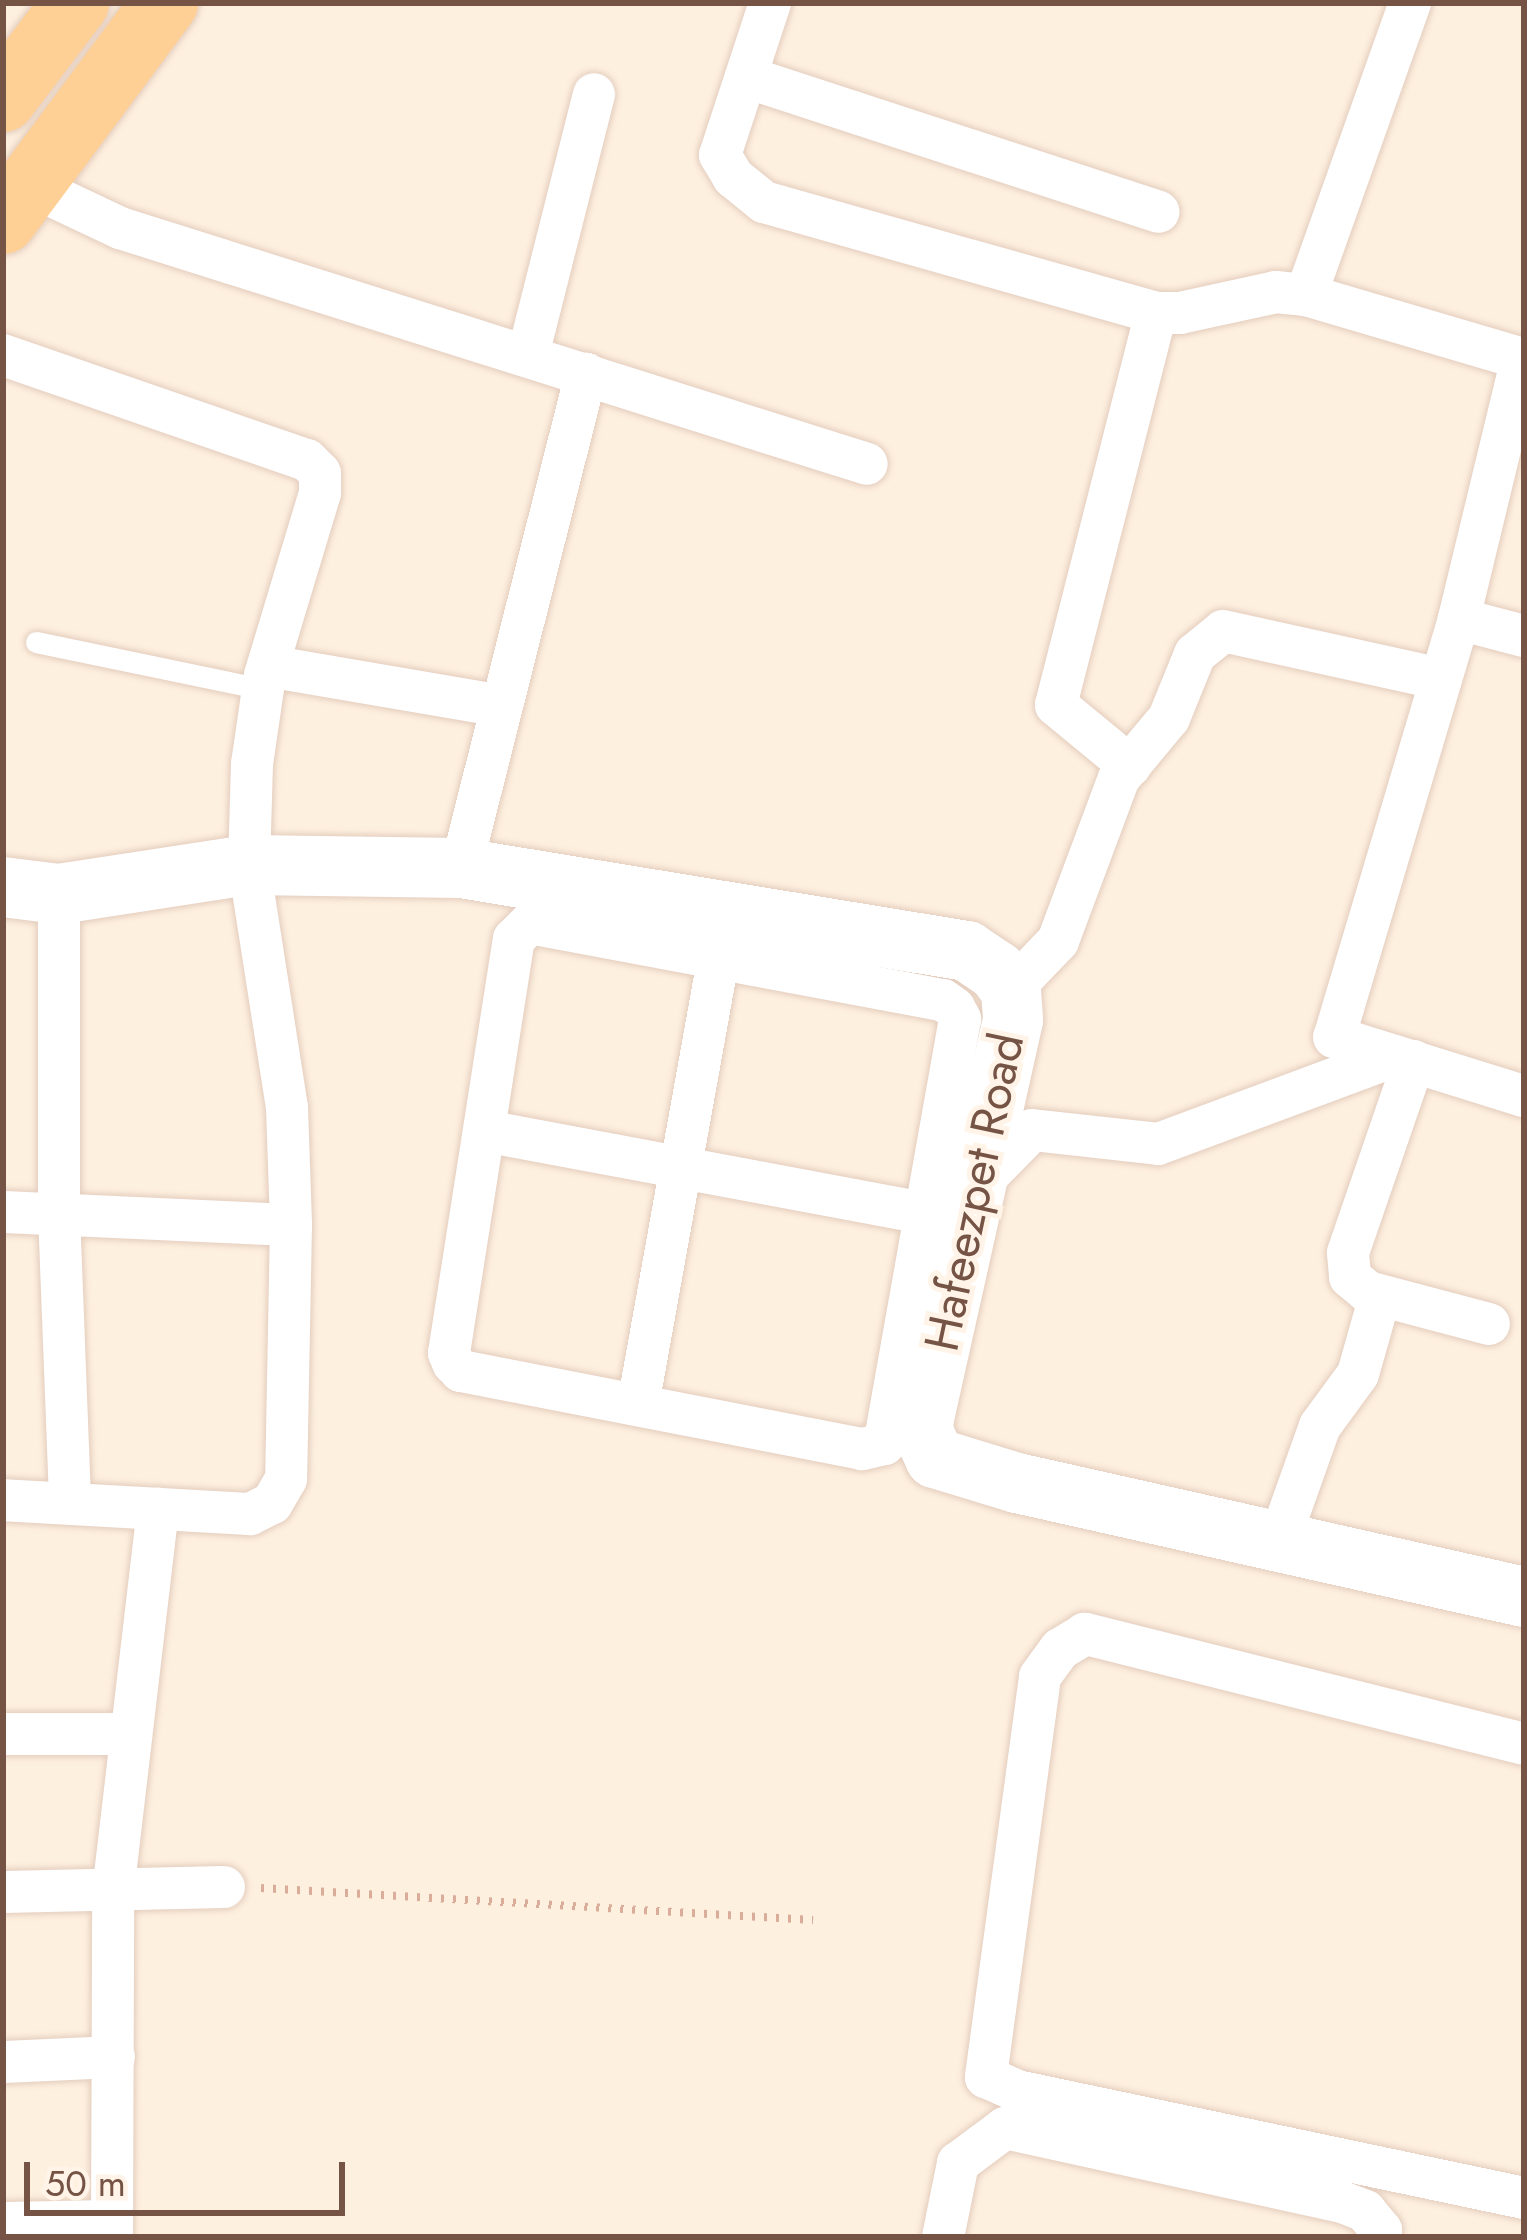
<!DOCTYPE html>
<style>
body{margin:0}
#map{position:relative;width:1527px;height:2240px;overflow:hidden;background:#fef0df;font-family:Jost,sans-serif}
div>[style]{position:absolute}
.path>*{height:8px;margin-top:-4px;transform-origin:0;background:repeating-linear-gradient(90deg,#d9ad99 0 3px,transparent 0 12px)}
.roads{filter:drop-shadow(0 0 3px #e4cdbe) drop-shadow(0 0 3px #e4cdbe)}
.lane>*{height:21px;margin:-10.5px;padding:0 10.5px;transform-origin:10.5px;border-radius:10.5px;background:#fff}
.street>*{height:42px;margin:-21px;padding:0 21px;transform-origin:21px;border-radius:21px;background:#fff}
.secondary>*{height:60px;margin:-30px;padding:0 30px;transform-origin:30px;border-radius:30px;background:#fff}
.primary>*{height:66px;margin:-33px;padding:0 33px;transform-origin:33px;border-radius:33px;background:#ffd095}
span{translate:-50% -50%;white-space:nowrap;text-align:center;line-height:1.15;-webkit-text-stroke:10px #fff4e7;paint-order:stroke}
.street-label{font-size:48px;color:#755345}
.frame{position:absolute;inset:0;border:6px solid #755345;pointer-events:none}
.scale{position:absolute;left:24px;top:2162px;width:321px;height:54px;box-sizing:border-box;border:6px solid #755345;border-top:0;padding-left:15px;font-size:36px;line-height:42px;white-space:nowrap;color:#755345;-webkit-text-stroke:9px #fff4e7;paint-order:stroke}
</style>
<div id="map">
<div class="path">
<i style="left:261px;top:1888px;width:553px;rotate:3.32deg"></i>
</div>
<div class="roads">
<div class="lane">
<i style="left:36px;top:642px;width:232px;rotate:11.7deg"></i>
</div>
<div class="street">
<i style="left:770px;top:3px;width:160px;rotate:108.2deg"></i>
<i style="left:720px;top:155px;width:26px;rotate:59deg"></i>
<i style="left:733px;top:177px;width:40px;rotate:39deg"></i>
<i style="left:764px;top:202px;width:407px;rotate:15.8deg"></i>
<i style="left:1156px;top:313px;width:24px"></i>
<i style="left:1180px;top:313px;width:98px;rotate:-12.3deg"></i>
<i style="left:1276px;top:292px;width:30px;rotate:6deg"></i>
<i style="left:1306px;top:295px;width:227px;rotate:16.4deg"></i>
<i style="left:746px;top:77px;width:434px;rotate:18.1deg"></i>
<i style="left:31px;top:186px;width:98px;rotate:25.3deg"></i>
<i style="left:120px;top:228px;width:783px;rotate:17.53deg"></i>
<i style="left:1306px;top:295px;width:310px;rotate:-70.4deg"></i>
<i style="left:3px;top:355px;width:322px;rotate:19.1deg"></i>
<i style="left:307px;top:460px;width:18px;rotate:45deg"></i>
<i style="left:320px;top:473px;width:20px;rotate:90deg"></i>
<i style="left:320px;top:493px;width:190px;rotate:106.8deg"></i>
<i style="left:265px;top:675px;width:90px;rotate:98.3deg"></i>
<i style="left:252px;top:764px;width:101px;rotate:91.7deg"></i>
<i style="left:249px;top:865px;width:246px;rotate:81.1deg"></i>
<i style="left:287px;top:1108px;width:117px;rotate:88deg"></i>
<i style="left:291px;top:1225px;width:254px;rotate:91.1deg"></i>
<i style="left:286px;top:1479px;width:28px;rotate:120deg"></i>
<i style="left:272px;top:1503px;width:25px;rotate:153deg"></i>
<i style="left:250px;top:1514px;width:247px;rotate:-176.8deg"></i>
<i style="left:528px;top:355px;width:269px;rotate:-75.8deg"></i>
<i style="left:1522px;top:358px;width:268px;rotate:103.6deg"></i>
<i style="left:1459px;top:619px;width:436px;rotate:106.6deg"></i>
<i style="left:1334px;top:1037px;width:199px;rotate:17.3deg"></i>
<i style="left:1459px;top:619px;width:67px;rotate:14.7deg"></i>
<i style="left:268px;top:666px;width:237px;rotate:9.7deg"></i>
<i style="left:1130px;top:766px;width:96px;rotate:-140.5deg"></i>
<i style="left:1056px;top:705px;width:405px;rotate:-75.7deg"></i>
<i style="left:461px;top:868px;width:510px;rotate:-75.8deg"></i>
<i style="left:59px;top:894px;width:319px;rotate:90deg"></i>
<i style="left:59px;top:1213px;width:289px;rotate:87.8deg"></i>
<i style="left:530px;top:923px;width:420px;rotate:10.6deg"></i>
<i style="left:943px;top:1000px;width:14px;rotate:36deg"></i>
<i style="left:954px;top:1008px;width:13px;rotate:61deg"></i>
<i style="left:960px;top:1019px;width:432px;rotate:100.1deg"></i>
<i style="left:884px;top:1444px;width:23px;rotate:167deg"></i>
<i style="left:862px;top:1449px;width:409px;rotate:-169deg"></i>
<i style="left:461px;top:1371px;width:11px;rotate:-135deg"></i>
<i style="left:453px;top:1363px;width:11px;rotate:-112deg"></i>
<i style="left:449px;top:1353px;width:419px;rotate:-81.1deg"></i>
<i style="left:514px;top:939px;width:23px;rotate:-45deg"></i>
<i style="left:1011px;top:990px;width:68px;rotate:-46.2deg"></i>
<i style="left:1058px;top:941px;width:174px;rotate:-69.5deg"></i>
<i style="left:1119px;top:778px;width:78px;rotate:-50.2deg"></i>
<i style="left:1169px;top:718px;width:69px;rotate:-67.9deg"></i>
<i style="left:1195px;top:654px;width:36px;rotate:-39deg"></i>
<i style="left:1223px;top:631px;width:223px;rotate:12.4deg"></i>
<i style="left:1414px;top:1061px;width:203px;rotate:109deg"></i>
<i style="left:1348px;top:1253px;width:24px;rotate:85deg"></i>
<i style="left:1350px;top:1277px;width:23px;rotate:40deg"></i>
<i style="left:1368px;top:1292px;width:125px;rotate:14.8deg"></i>
<i style="left:485px;top:1131px;width:448px;rotate:10.6deg"></i>
<i style="left:980px;top:1183px;width:74px;rotate:-45.5deg"></i>
<i style="left:1032px;top:1130px;width:127px;rotate:6.3deg"></i>
<i style="left:1158px;top:1144px;width:252px;rotate:-20.4deg"></i>
<i style="left:3px;top:1212px;width:288px;rotate:2.6deg"></i>
<i style="left:638px;top:1405px;width:482px;rotate:-79.8deg"></i>
<i style="left:1279px;top:1541px;width:122px;rotate:-70.4deg"></i>
<i style="left:1320px;top:1426px;width:64px;rotate:-53.8deg"></i>
<i style="left:1358px;top:1374px;width:81px;rotate:-74.2deg"></i>
<i style="left:3px;top:1734px;width:126px"></i>
<i style="left:1524px;top:1744px;width:453px;rotate:-165.9deg"></i>
<i style="left:1085px;top:1634px;width:29px;rotate:149deg"></i>
<i style="left:1060px;top:1649px;width:34px;rotate:126deg"></i>
<i style="left:1040px;top:1677px;width:404px;rotate:97.7deg"></i>
<i style="left:986px;top:2077px;width:34px;rotate:24deg"></i>
<i style="left:1017px;top:2091px;width:518px;rotate:11.92deg"></i>
<i style="left:3px;top:1892px;width:221px;rotate:-1.3deg"></i>
<i style="left:3px;top:2062px;width:111px;rotate:-2.6deg"></i>
<i style="left:3px;top:2223px;width:109px;rotate:-1.1deg"></i>
<i style="left:112px;top:2237px;width:345px;rotate:-89.8deg"></i>
<i style="left:113px;top:1892px;width:386px;rotate:-83.3deg"></i>
<i style="left:943px;top:2237px;width:76px;rotate:-78.5deg"></i>
<i style="left:958px;top:2163px;width:59px;rotate:-36.7deg"></i>
<i style="left:1005px;top:2128px;width:345px;rotate:12.4deg"></i>
<i style="left:1342px;top:2202px;width:25px;rotate:21deg"></i>
<i style="left:1365px;top:2211px;width:25px;rotate:50deg"></i>
<i style="left:1381px;top:2230px;width:7px;rotate:106deg"></i>
</div>
<div class="secondary">
<i style="left:3px;top:887px;width:56px;rotate:7.1deg"></i>
<i style="left:59px;top:894px;width:192px;rotate:-8.7deg"></i>
<i style="left:249px;top:865px;width:212px;rotate:0.8deg"></i>
<i style="left:461px;top:868px;width:513px;rotate:9.32deg"></i>
<i style="left:967px;top:951px;width:36px;rotate:34deg"></i>
<i style="left:997px;top:971px;width:24px;rotate:54deg"></i>
<i style="left:1011px;top:990px;width:30px;rotate:86deg"></i>
<i style="left:1013px;top:1020px;width:407px;rotate:102.6deg"></i>
<i style="left:924px;top:1417px;width:15px;rotate:94deg"></i>
<i style="left:923px;top:1432px;width:29px;rotate:65deg"></i>
<i style="left:935px;top:1458px;width:86px;rotate:17deg"></i>
<i style="left:1017px;top:1483px;width:520px;rotate:12.67deg"></i>
</div>
<div class="primary">
<i style="left:3px;top:99px;width:121px;rotate:-52.8deg"></i>
<i style="left:3px;top:221px;width:272px;rotate:-53.4deg"></i>
</div>
</div>
<div class="street-label">
<span style="left:974px;top:1192px;rotate:-78deg">Hafeezpet Road</span>
</div>
<div class="frame"></div>
<div class="scale">50 m</div>
</div>
